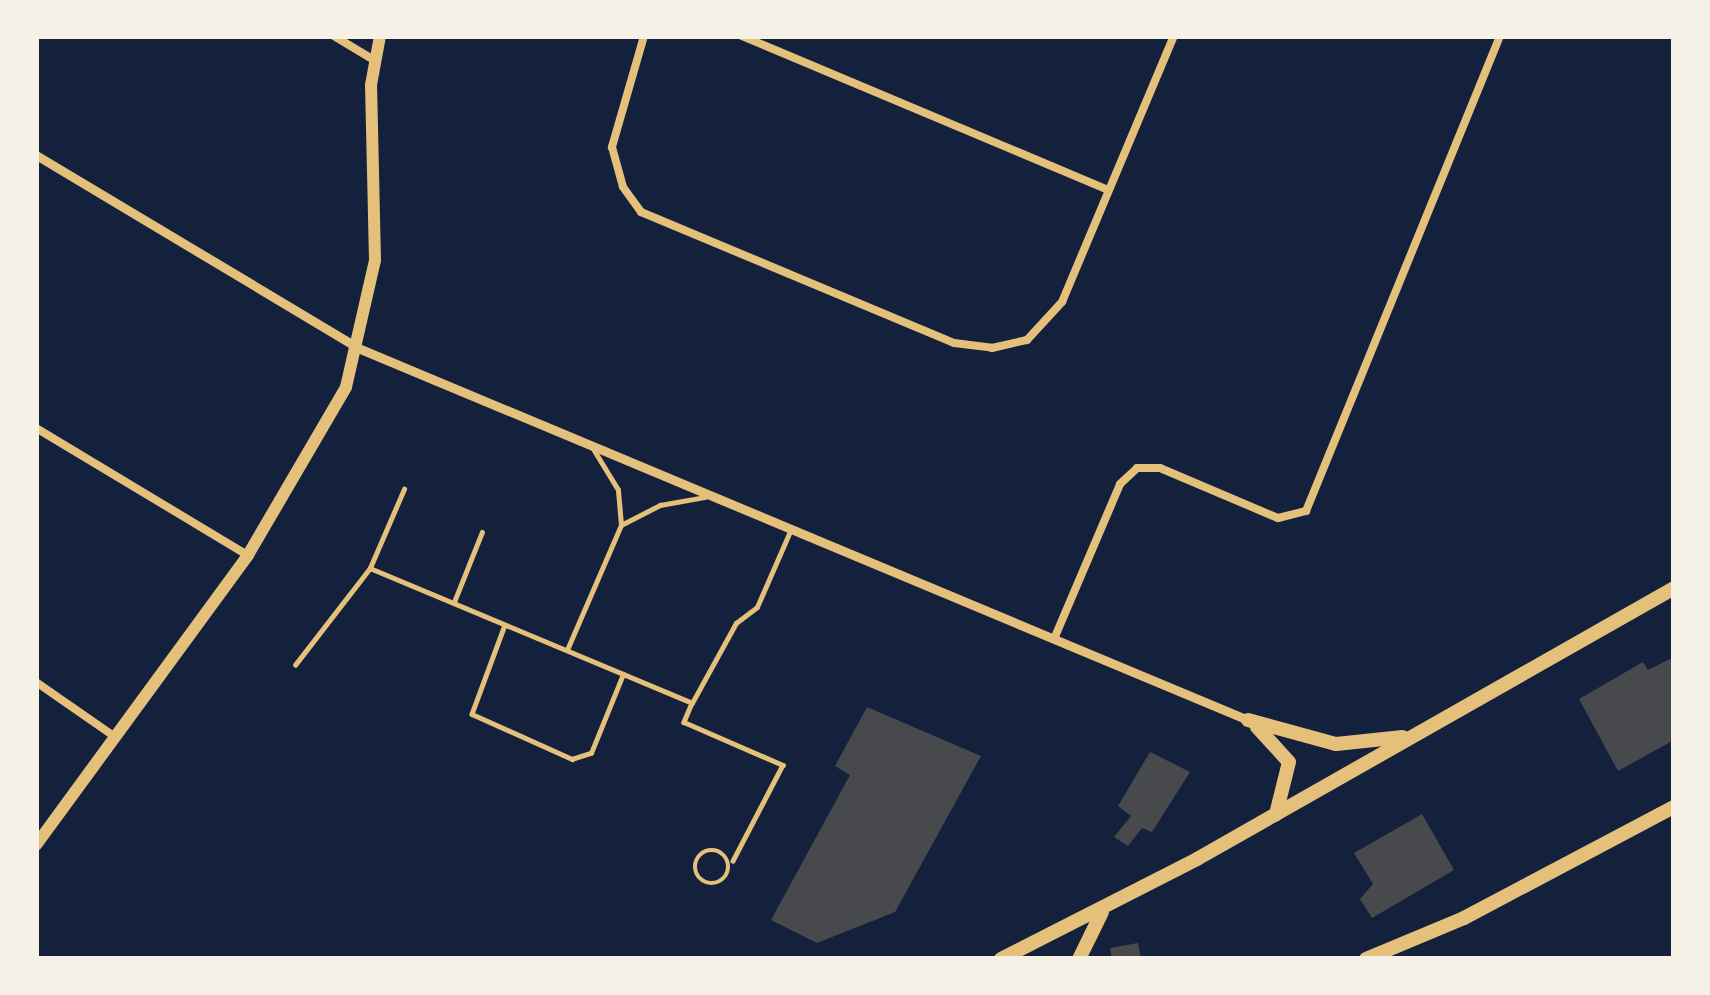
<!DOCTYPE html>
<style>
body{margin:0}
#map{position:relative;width:1710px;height:995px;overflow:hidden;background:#14213d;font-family:"DejaVu Sans",sans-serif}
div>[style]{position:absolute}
.building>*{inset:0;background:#48494c}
.service>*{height:4.5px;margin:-2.25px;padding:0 2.25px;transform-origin:2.25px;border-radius:2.25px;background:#e5c07b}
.service>.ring{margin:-2.25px;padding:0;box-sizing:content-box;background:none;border:4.5px solid #e5c07b;border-radius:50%}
.minor>*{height:8px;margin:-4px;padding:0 4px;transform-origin:4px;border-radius:4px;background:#e5c07b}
.tertiary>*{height:9px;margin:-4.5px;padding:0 4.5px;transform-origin:4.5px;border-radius:4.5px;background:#e5c07b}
.primary>*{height:12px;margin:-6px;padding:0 6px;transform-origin:6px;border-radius:6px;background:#e5c07b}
.trunk>*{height:14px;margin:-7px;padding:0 7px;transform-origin:7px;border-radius:7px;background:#e5c07b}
span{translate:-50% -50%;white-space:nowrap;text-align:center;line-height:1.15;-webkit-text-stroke:10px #f6f1e7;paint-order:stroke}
.frame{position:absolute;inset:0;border:39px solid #f6f1e7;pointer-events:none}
</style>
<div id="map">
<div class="building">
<i style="clip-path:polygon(1674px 657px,1674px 740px,1618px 771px,1579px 699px,1643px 662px,1648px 670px)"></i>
<i style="clip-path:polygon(867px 707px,981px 756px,895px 912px,817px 943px,771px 920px,850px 775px,835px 766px)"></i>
<i style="clip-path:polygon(1150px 752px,1190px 772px,1152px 832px,1142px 828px,1128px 846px,1114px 837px,1131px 816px,1118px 806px)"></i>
<i style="clip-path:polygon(1422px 814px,1454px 870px,1372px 918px,1360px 899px,1373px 884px,1354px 853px)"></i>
<i style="clip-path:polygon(1138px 943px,1141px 959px,1112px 959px,1110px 948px)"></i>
</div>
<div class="service">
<i style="left:621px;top:525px;width:44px;rotate:-27.1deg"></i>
<i style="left:660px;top:505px;width:46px;rotate:-10.1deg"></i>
<i style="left:370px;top:568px;width:349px;rotate:22.7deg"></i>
<i style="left:692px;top:703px;width:21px;rotate:113deg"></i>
<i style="left:684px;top:722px;width:108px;rotate:23.5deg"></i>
<i style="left:783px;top:765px;width:108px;rotate:117.5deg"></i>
<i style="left:454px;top:602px;width:75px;rotate:-68.2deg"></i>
<i style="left:505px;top:625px;width:95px;rotate:110.3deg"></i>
<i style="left:472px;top:714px;width:110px;rotate:24.2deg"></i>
<i style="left:572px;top:759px;width:20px;rotate:-18deg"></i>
<i style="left:591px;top:753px;width:85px;rotate:-67.9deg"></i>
<i style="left:567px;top:650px;width:136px;rotate:-66.6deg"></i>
<i style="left:621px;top:525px;width:35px;rotate:-95deg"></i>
<i style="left:618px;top:490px;width:48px;rotate:-121.4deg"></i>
<i style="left:295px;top:665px;width:123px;rotate:-52.3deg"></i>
<i style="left:370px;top:568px;width:86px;rotate:-66.7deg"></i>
<i style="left:692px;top:703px;width:91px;rotate:-61.2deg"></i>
<i style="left:736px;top:623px;width:26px;rotate:-37deg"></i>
<i style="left:757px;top:607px;width:85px;rotate:-66.4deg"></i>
<i class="ring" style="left:695px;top:850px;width:29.5px;height:29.5px"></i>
</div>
<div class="minor">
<i style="left:334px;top:36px;width:47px;rotate:31deg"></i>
<i style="left:644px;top:36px;width:116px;rotate:106.1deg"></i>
<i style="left:612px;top:147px;width:41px;rotate:74.6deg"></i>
<i style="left:623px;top:187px;width:31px;rotate:54deg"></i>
<i style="left:641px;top:212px;width:339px;rotate:22.7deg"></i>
<i style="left:954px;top:343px;width:38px;rotate:7deg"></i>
<i style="left:992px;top:348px;width:36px;rotate:-13deg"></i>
<i style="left:1027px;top:340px;width:52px;rotate:-47.4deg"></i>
<i style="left:1062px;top:302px;width:289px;rotate:-67.2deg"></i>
<i style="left:742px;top:36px;width:397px;rotate:22.8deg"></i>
<i style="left:36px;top:428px;width:246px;rotate:31deg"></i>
<i style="left:1054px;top:639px;width:168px;rotate:-66.9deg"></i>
<i style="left:1120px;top:484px;width:23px;rotate:-43deg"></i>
<i style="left:1137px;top:468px;width:23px"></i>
<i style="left:1160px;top:468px;width:128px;rotate:23deg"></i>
<i style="left:1278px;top:518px;width:29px;rotate:-14deg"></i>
<i style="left:1306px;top:511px;width:513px;rotate:-67.78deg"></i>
<i style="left:36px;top:682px;width:96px;rotate:34.8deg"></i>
</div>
<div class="tertiary">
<i style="left:36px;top:155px;width:375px;rotate:30.9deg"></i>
<i style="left:358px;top:348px;width:965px;rotate:22.68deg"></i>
</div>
<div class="primary">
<i style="left:36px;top:845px;width:359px;rotate:-53.8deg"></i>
<i style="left:248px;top:555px;width:194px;rotate:-59.7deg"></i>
<i style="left:346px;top:387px;width:130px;rotate:-77.1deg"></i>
<i style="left:375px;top:260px;width:175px;rotate:-91.3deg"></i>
<i style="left:371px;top:85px;width:50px;rotate:-79.6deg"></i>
</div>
<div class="trunk">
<i style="left:1248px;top:720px;width:91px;rotate:15.3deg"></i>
<i style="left:1336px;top:744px;width:67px;rotate:-6deg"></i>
<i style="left:1257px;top:727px;width:47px;rotate:47.6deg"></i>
<i style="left:1289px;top:762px;width:54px;rotate:104deg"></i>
<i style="left:1001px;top:959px;width:220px;rotate:-27deg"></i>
<i style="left:1197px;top:859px;width:549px;rotate:-29.6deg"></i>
<i style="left:1079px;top:959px;width:52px;rotate:-63.9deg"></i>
<i style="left:1366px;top:959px;width:106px;rotate:-22.7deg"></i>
<i style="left:1464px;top:918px;width:238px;rotate:-27.9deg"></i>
</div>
<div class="frame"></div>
</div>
